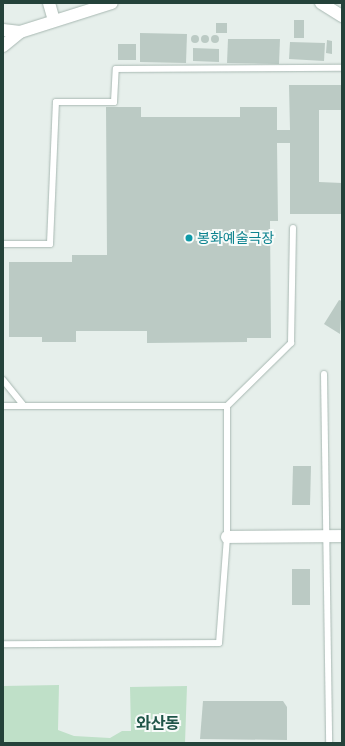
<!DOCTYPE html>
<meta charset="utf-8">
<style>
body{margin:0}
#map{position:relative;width:345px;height:746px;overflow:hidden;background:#e6efeb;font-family:Montserrat,"Noto Sans KR",sans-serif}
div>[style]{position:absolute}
.green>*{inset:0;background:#bfe0c8}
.building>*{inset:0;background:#bbcac4}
.round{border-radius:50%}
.roads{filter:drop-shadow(0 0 1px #a8b8b2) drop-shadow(0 0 1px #a8b8b2)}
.service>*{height:6px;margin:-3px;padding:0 3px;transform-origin:3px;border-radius:3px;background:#fff}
.minor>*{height:12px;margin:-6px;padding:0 6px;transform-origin:6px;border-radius:6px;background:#fff}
.tertiary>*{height:12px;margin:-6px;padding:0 6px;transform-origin:6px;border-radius:6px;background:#fff}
.dots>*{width:11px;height:11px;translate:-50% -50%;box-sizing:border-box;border:2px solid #f7fbf9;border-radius:50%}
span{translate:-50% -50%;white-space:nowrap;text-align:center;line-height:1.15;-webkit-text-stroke:4px #f7fbf9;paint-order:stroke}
.culture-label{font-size:14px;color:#0d838f}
.left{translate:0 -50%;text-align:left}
.quarter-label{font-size:16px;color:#1f5548;font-weight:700}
.frame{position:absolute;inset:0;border:4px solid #24423a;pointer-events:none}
</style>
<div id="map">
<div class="green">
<i style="clip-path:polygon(59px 685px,58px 730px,74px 736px,110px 738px,122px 731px,131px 731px,130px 687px,187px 686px,185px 743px,3px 743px,3px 686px)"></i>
</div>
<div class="building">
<i style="clip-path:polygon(294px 20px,304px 20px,304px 38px,294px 38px)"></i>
<i style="clip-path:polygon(216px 23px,227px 23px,227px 33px,216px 33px)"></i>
<i style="clip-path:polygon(140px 33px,187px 34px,186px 63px,140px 62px)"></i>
<i class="round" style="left:211px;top:35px;width:8px;height:8px"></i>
<i class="round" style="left:191px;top:35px;width:8px;height:8px"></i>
<i class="round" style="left:201px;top:35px;width:8px;height:8px"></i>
<i style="clip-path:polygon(228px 39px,280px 39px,279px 64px,227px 63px)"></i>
<i style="clip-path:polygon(327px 40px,332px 41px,332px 54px,326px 53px)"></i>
<i style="clip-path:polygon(290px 42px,325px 43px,324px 61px,289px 59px)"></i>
<i style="clip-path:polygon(118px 44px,136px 44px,136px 60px,118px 60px)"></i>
<i style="clip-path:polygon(193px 48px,219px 49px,219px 62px,193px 61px)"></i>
<i style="clip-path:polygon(289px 85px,342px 85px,342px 110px,319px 110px,319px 182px,342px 183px,342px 214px,290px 214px,290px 143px,277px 143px,278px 221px,270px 221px,271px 338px,247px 338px,247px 342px,147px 343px,147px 331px,76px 331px,76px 342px,42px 342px,42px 337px,9px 337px,9px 262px,72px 262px,72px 255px,107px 255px,106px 107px,141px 107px,141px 117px,240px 117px,240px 107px,277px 107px,277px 130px,290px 130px)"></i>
<i style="clip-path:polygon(339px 300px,342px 301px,340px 334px,324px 324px)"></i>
<i style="clip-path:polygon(293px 466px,311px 466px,310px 505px,292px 505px)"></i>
<i style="clip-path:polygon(292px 569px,310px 569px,310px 605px,292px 605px)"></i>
<i style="clip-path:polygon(203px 701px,283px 701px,287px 707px,287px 740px,200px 739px)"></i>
</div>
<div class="roads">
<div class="service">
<i style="left:3px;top:244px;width:47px"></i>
<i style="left:50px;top:244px;width:142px;rotate:-87.6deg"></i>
<i style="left:56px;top:102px;width:58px"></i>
<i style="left:114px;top:102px;width:33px;rotate:-87deg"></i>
<i style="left:116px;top:69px;width:226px;rotate:-0.3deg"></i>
<i style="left:324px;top:374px;width:369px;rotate:89.2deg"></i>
<i style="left:3px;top:380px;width:32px;rotate:51deg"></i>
<i style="left:3px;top:406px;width:224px"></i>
<i style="left:227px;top:406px;width:131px;rotate:90deg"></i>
<i style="left:227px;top:537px;width:106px;rotate:94.3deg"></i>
<i style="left:219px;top:643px;width:216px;rotate:179.7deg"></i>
<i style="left:227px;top:406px;width:90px;rotate:-44.5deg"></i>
<i style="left:291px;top:343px;width:115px;rotate:-89deg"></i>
</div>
<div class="minor">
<i style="left:49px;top:3px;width:18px;rotate:74deg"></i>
<i style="left:3px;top:30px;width:17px;rotate:7deg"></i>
<i style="left:3px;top:46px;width:22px;rotate:-39deg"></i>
</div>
<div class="tertiary">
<i style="left:321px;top:3px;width:25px;rotate:32deg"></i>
<i style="left:20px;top:32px;width:96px;rotate:-17.5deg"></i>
<i style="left:227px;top:537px;width:115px;rotate:-0.5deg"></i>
</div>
</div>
<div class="dots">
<i style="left:189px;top:238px;background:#0f9aa8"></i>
</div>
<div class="culture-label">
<span class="left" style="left:197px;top:238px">봉화예술극장</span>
</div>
<div class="quarter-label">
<span style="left:158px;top:724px">와산동</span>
</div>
<div class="frame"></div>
</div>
